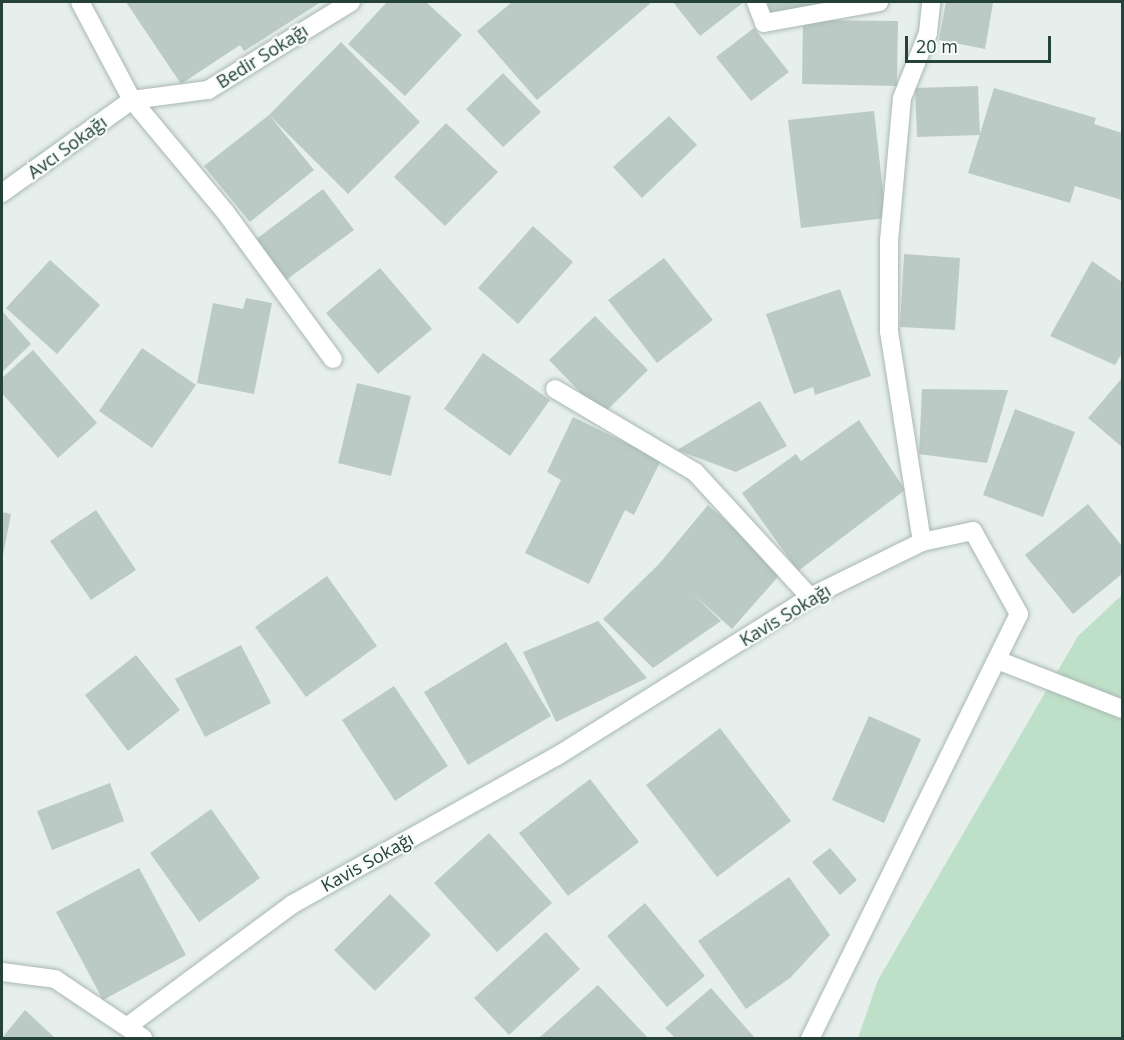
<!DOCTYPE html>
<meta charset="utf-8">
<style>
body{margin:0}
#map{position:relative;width:1124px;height:1040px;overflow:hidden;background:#e6efeb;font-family:"Open Sans",sans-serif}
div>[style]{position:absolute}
.green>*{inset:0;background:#bfe0c8}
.building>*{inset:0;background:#bbcac4}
.roads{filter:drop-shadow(0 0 2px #a8b8b2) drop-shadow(0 0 2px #a8b8b2)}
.street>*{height:18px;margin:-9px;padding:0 9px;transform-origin:9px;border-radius:9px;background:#fff}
span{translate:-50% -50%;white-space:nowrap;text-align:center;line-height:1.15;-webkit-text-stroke:4.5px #f7fbf9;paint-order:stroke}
.street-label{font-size:18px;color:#24423a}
.frame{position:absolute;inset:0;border:3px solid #24423a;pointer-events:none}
.scale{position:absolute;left:905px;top:36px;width:146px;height:27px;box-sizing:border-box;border:3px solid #24423a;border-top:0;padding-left:8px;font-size:18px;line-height:21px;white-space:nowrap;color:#24423a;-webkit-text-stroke:4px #f7fbf9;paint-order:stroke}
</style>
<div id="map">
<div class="green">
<i style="clip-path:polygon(1122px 595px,1122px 1038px,858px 1038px,878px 980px,1078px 636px)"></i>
</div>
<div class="building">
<i style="clip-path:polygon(126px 2px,321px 2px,244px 51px,240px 45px,181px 84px)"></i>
<i style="clip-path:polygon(387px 2px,426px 2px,462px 35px,405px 96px,348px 44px)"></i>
<i style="clip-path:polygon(512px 2px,652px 2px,537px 100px,477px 31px)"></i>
<i style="clip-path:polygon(673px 2px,744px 2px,700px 36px)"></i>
<i style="clip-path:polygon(768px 2px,832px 2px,770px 15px)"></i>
<i style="clip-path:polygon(946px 2px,993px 3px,985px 49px,939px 40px)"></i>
<i style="clip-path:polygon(803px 20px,898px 21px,897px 86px,802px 84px)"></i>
<i style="clip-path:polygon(754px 28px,789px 72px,751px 101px,716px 57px)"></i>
<i style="clip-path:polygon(341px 42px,420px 122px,348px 194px,270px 116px,314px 170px,250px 222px,204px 166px,269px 115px)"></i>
<i style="clip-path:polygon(503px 73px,541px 112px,503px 147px,466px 109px)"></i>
<i style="clip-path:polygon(978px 86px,980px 135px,917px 137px,915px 88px)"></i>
<i style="clip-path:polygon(994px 88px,1096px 118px,1094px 124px,1122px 133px,1122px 200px,1075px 186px,1070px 203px,968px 173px)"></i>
<i style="clip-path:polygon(874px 111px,886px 218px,801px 228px,788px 120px)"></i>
<i style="clip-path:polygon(669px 116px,697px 145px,642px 198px,613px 167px)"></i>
<i style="clip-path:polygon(446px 123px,498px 172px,445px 226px,394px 177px)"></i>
<i style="clip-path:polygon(323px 189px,354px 230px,286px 280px,255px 240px)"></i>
<i style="clip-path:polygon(533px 226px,573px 262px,518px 324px,478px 288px)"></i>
<i style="clip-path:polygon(904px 254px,960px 258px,955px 330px,900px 327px)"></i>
<i style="clip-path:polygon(664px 258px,713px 320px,657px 363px,608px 300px)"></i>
<i style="clip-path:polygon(50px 260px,100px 305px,57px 354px,6px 308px)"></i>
<i style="clip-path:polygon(1092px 261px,1122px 282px,1122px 353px,1115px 365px,1050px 336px)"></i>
<i style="clip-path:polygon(380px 268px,432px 329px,378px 374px,326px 313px)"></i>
<i style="clip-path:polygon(840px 289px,871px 376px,815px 395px,813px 387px,794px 394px,766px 314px)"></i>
<i style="clip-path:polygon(246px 298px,272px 303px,254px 394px,197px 383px,213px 303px,243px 309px)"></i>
<i style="clip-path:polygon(2px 311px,31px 344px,2px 372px)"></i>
<i style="clip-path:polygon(595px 316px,648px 370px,602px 415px,549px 360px)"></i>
<i style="clip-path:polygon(142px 348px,196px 385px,152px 448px,99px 411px)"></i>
<i style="clip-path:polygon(33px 350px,97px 423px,58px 458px,2px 393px,2px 378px)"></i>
<i style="clip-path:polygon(483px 353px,550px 400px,510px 456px,444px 409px)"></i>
<i style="clip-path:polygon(1122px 378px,1122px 447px,1088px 418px)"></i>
<i style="clip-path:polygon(357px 383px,411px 396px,391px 476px,338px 463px)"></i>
<i style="clip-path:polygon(922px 389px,1008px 390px,987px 463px,919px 454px)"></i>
<i style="clip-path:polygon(760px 401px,787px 446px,736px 472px,677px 450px)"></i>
<i style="clip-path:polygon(1015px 409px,1075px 432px,1043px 517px,983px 495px)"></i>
<i style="clip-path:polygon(573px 417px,661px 460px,634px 515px,625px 510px,589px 584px,525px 553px,561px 480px,547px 472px)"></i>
<i style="clip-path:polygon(859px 420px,905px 490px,798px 571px,742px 493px,796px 454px,801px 461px)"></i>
<i style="clip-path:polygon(1088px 504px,1122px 546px,1122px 574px,1073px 614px,1025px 555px)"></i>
<i style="clip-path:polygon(708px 505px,783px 571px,732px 629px,693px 594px,721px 621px,653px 668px,603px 619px,659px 564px)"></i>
<i style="clip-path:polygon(96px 510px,136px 570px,91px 600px,50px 541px)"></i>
<i style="clip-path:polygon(2px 512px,11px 514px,3px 555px,2px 555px)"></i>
<i style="clip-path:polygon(327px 576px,377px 646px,306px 697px,255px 627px)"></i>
<i style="clip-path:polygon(598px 621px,647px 678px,556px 722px,523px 652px)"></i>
<i style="clip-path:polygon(506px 642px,551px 716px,468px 765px,424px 692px)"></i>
<i style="clip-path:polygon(241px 645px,271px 703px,205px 737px,175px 679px)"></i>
<i style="clip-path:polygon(136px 655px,180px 710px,128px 751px,85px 695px)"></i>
<i style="clip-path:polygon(394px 686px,448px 766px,395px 801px,342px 720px)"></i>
<i style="clip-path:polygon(869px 716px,921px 739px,884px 823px,832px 800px)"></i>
<i style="clip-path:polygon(720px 728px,791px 821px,717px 877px,646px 785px)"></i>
<i style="clip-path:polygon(590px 779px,639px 842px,568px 896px,519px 833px)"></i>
<i style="clip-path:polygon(110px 783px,124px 821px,52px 850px,37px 811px)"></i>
<i style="clip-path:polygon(211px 809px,260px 878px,199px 922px,150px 853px)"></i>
<i style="clip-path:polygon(489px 833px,552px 903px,497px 952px,434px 883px)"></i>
<i style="clip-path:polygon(830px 848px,857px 880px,840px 895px,812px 862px)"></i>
<i style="clip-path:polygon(139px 868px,186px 955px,103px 1000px,56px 912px)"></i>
<i style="clip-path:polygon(789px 877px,830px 935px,790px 978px,746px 1009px,698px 941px)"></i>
<i style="clip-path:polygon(390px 894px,431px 935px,375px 991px,334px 950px)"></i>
<i style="clip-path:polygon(645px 903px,705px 976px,667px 1007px,607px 936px)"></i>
<i style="clip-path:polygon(546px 932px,580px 969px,509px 1035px,474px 998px)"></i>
<i style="clip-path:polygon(598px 985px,648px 1038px,539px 1038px)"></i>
<i style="clip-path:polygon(711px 988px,755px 1038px,675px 1038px,665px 1028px)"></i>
<i style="clip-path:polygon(25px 1010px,55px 1038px,2px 1038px)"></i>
</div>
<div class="roads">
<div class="street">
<i style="left:80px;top:2px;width:111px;rotate:62deg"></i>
<i style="left:132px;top:100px;width:147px;rotate:50.2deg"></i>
<i style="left:226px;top:213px;width:181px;rotate:53.8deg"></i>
<i style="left:756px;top:2px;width:22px;rotate:69deg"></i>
<i style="left:764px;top:23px;width:117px;rotate:-10.3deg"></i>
<i style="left:2px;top:193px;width:160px;rotate:-35.6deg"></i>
<i style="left:132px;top:100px;width:77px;rotate:-7.5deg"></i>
<i style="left:208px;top:90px;width:168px;rotate:-31.6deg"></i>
<i style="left:555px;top:389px;width:163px;rotate:30.7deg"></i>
<i style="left:695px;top:472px;width:170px;rotate:47.4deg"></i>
<i style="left:922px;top:542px;width:214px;rotate:-98.9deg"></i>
<i style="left:889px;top:331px;width:90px;rotate:-90deg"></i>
<i style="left:889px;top:241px;width:144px;rotate:-84.8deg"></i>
<i style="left:902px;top:98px;width:70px;rotate:-68.2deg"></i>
<i style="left:928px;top:33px;width:31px;rotate:-84deg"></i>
<i style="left:997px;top:660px;width:134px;rotate:21.4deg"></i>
<i style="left:2px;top:972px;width:53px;rotate:7.5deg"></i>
<i style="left:55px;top:979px;width:106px;rotate:33.8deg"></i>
<i style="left:128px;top:1026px;width:205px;rotate:-36.5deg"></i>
<i style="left:293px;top:904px;width:303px;rotate:-29.3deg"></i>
<i style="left:557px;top:756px;width:299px;rotate:-32.1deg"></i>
<i style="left:810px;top:597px;width:125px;rotate:-26.2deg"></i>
<i style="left:922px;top:542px;width:52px;rotate:-12.2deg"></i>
<i style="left:973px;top:531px;width:95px;rotate:61deg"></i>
<i style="left:1019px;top:614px;width:473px;rotate:116.2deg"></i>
</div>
</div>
<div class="street-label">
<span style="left:262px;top:56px;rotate:-32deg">Bedir Sokağı</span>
<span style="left:67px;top:147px;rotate:-36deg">Avcı Sokağı</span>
<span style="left:785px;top:615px;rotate:-31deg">Kavis Sokağı</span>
<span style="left:367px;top:862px;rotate:-29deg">Kavis Sokağı</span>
</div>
<div class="frame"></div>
<div class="scale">20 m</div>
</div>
